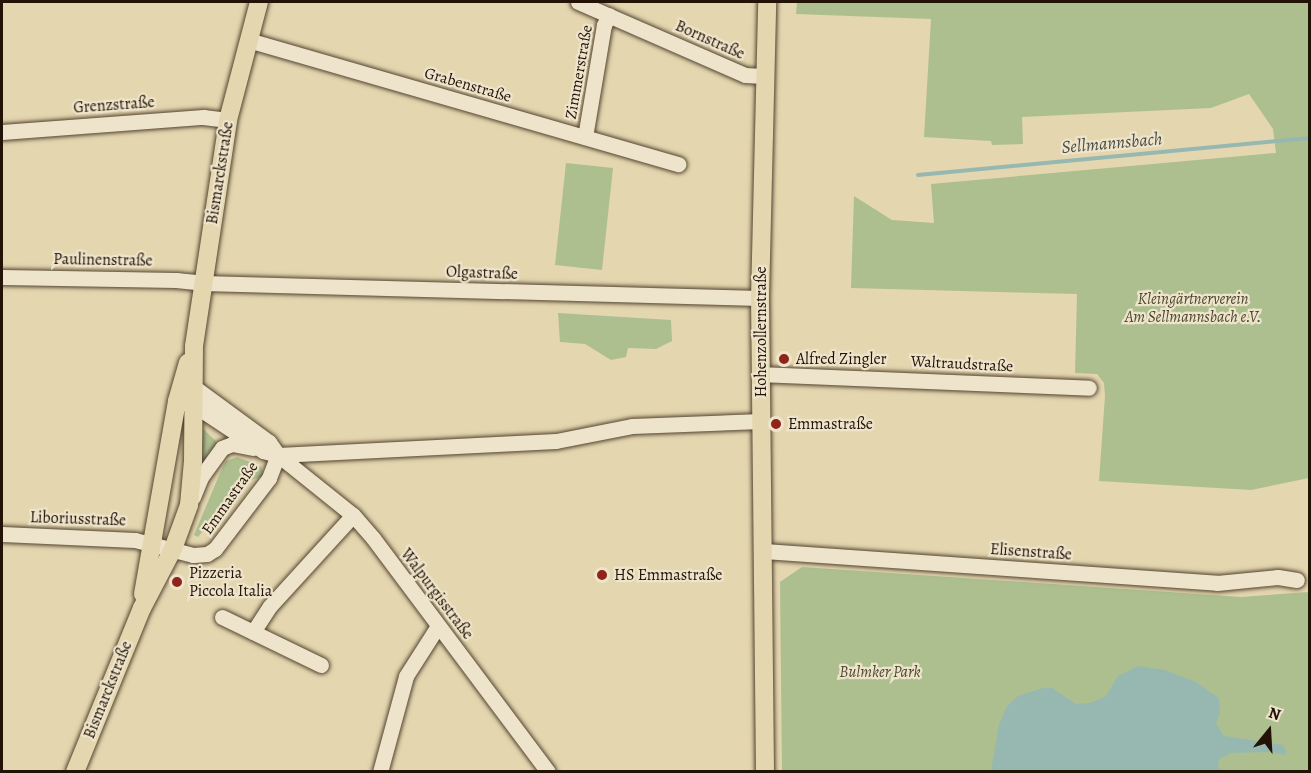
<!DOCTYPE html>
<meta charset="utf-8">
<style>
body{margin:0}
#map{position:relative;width:1311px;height:773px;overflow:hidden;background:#e4d6af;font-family:Alegreya,serif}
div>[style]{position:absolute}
.green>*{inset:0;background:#aebf8f}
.water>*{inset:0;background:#96b8b0}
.stream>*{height:4px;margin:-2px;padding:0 2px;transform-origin:2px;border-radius:2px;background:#96b8b0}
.roads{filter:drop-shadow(0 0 2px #534430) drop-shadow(0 0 2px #534430)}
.minor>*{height:15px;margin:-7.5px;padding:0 7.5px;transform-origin:7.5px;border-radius:7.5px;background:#ede4cb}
.major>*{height:18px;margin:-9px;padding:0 9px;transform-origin:9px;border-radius:9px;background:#e4d6af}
.dots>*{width:16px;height:16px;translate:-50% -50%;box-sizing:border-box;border:3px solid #ede4cb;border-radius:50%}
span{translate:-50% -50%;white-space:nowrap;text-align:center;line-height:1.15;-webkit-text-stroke:4.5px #ede4cb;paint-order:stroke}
.street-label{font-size:16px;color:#231306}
.park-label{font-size:16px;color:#4d472f;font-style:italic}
.poi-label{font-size:16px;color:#231306}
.left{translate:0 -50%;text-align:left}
.water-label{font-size:18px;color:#4b4d42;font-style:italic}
.frame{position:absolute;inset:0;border:3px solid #231306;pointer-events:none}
.north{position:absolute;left:1239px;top:701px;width:60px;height:60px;-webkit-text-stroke:4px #ede4cb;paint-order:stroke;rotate:18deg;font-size:16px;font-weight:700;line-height:24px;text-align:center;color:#231306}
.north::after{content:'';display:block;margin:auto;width:21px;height:27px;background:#231306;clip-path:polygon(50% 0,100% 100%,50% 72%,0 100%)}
</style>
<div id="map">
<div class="green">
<i style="clip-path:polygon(797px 2px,1309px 2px,1309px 478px,1251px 490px,1099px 481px,1105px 396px,1104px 383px,1097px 374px,1075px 373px,1077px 294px,851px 288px,854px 196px,892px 220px,934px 223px,931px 184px,1276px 153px,1273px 129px,1249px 94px,1211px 108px,1022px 117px,1023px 144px,992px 145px,991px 141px,924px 137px,931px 19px,796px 14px)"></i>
<i style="clip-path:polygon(566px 163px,613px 168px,602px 270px,555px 265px)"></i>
<i style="clip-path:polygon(558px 313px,671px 320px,672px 341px,656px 349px,628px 348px,626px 357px,611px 360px,585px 344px,560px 342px)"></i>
<i style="clip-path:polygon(203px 429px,218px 443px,208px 454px,201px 468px)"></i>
<i style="clip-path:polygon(237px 457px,261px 466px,264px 476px,241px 483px,198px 537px,194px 535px,223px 466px,226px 461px)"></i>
<i style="clip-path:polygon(802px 567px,1241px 597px,1309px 592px,1309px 771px,782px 771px,780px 582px)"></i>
</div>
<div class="water">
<i style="clip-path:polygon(1138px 666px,1165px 670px,1196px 682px,1219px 698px,1220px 712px,1216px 724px,1224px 736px,1283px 745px,1287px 752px,1284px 755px,1272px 752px,1230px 753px,1219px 759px,1218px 767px,1224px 771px,991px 771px,999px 724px,1007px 706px,1018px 696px,1043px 688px,1052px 688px,1076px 704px,1090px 703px,1106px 696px,1118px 676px)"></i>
</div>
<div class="stream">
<i style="left:918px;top:175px;width:394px;rotate:-5.4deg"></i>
</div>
<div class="roads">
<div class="minor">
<i style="left:578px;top:2px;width:182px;rotate:23.6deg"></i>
<i style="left:745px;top:75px;width:18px;rotate:3deg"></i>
<i style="left:248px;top:40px;width:448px;rotate:16.1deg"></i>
<i style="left:2px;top:132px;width:202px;rotate:-4.3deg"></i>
<i style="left:203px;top:117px;width:25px;rotate:7deg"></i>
<i style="left:585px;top:137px;width:114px;rotate:-80.4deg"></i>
<i style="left:604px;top:25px;width:11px;rotate:-63deg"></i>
<i style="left:2px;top:277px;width:174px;rotate:1deg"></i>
<i style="left:176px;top:280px;width:27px;rotate:6deg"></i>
<i style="left:203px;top:283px;width:557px;rotate:1.54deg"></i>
<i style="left:760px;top:374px;width:329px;rotate:2.4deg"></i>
<i style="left:185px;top:384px;width:9px;rotate:18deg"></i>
<i style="left:194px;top:387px;width:93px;rotate:36.3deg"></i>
<i style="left:269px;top:442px;width:16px;rotate:55deg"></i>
<i style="left:278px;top:455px;width:96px;rotate:38.7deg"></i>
<i style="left:353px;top:515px;width:30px;rotate:49deg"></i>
<i style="left:373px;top:538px;width:292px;rotate:53.2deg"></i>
<i style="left:184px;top:403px;width:10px;rotate:11deg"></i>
<i style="left:194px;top:405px;width:83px;rotate:33.7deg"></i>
<i style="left:263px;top:451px;width:16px;rotate:15deg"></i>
<i style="left:278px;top:455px;width:278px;rotate:-2.9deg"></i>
<i style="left:556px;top:441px;width:77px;rotate:-11.2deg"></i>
<i style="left:632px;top:426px;width:129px;rotate:-2.2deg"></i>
<i style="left:193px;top:497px;width:22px;rotate:-68deg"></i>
<i style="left:201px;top:477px;width:36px;rotate:-54deg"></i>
<i style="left:222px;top:448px;width:11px;rotate:-22deg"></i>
<i style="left:232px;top:444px;width:21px;rotate:11deg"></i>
<i style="left:2px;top:534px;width:133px;rotate:2.6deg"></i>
<i style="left:135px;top:540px;width:60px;rotate:14.5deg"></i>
<i style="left:193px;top:555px;width:14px;rotate:-4deg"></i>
<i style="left:207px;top:554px;width:9px;rotate:-32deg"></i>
<i style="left:215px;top:549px;width:89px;rotate:-52.7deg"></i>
<i style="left:269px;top:478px;width:25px;rotate:-69deg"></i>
<i style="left:764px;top:551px;width:454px;rotate:4deg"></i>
<i style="left:1217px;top:583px;width:61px;rotate:-5.6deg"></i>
<i style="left:1278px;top:577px;width:19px;rotate:9deg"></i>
<i style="left:222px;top:617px;width:110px;rotate:25.9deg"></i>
<i style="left:253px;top:632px;width:31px;rotate:-57deg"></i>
<i style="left:270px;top:606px;width:123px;rotate:-47.6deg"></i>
<i style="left:380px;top:772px;width:99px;rotate:-74.8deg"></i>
<i style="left:406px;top:676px;width:59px;rotate:-57.4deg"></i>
</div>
<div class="major">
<i style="left:143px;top:594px;width:196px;rotate:-80deg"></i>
<i style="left:177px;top:401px;width:40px;rotate:-74deg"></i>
<i style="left:75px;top:772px;width:177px;rotate:-67.8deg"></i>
<i style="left:142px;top:608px;width:67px;rotate:-62.3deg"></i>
<i style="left:173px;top:549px;width:47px;rotate:-70deg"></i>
<i style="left:189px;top:505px;width:44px;rotate:-84.8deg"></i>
<i style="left:193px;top:461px;width:115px;rotate:-89.5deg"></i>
<i style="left:194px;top:346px;width:229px;rotate:-81.4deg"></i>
<i style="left:228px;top:120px;width:122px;rotate:-75.3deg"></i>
<i style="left:765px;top:772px;width:474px;rotate:-90.6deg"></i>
<i style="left:760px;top:298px;width:296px;rotate:-88.6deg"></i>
</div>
</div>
<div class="dots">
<i style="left:784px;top:359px;background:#8f2418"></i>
<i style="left:776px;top:424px;background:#8f2418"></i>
<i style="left:602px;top:575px;background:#8f2418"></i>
<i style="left:177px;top:582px;background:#8f2418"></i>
</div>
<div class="street-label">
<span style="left:710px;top:40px;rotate:24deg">Bornstraße</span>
<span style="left:579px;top:72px;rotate:-80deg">Zimmerstraße</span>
<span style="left:468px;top:85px;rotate:16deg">Grabenstraße</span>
<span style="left:114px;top:105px;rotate:-4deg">Grenzstraße</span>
<span style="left:220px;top:173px;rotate:-81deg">Bismarckstraße</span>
<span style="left:103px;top:260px;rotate:1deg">Paulinenstraße</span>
<span style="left:482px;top:273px;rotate:2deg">Olgastraße</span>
<span style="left:761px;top:332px;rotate:-90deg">Hohenzollernstraße</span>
<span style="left:962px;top:364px;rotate:3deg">Waltraudstraße</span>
<span style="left:230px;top:498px;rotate:-55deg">Emmastraße</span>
<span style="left:78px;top:519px;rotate:2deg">Liboriusstraße</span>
<span style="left:1031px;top:552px;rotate:4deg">Elisenstraße</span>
<span style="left:437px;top:594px;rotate:53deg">Walpurgisstraße</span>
<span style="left:108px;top:690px;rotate:-68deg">Bismarckstraße</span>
</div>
<div class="park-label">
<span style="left:1193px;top:308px">Kleingärtnerverein<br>Am Sellmannsbach e.V.</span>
<span style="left:880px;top:672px">Bulmker Park</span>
</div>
<div class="poi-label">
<span class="left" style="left:796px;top:359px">Alfred Zingler</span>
<span class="left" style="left:788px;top:424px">Emmastraße</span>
<span class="left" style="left:189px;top:582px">Pizzeria<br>Piccola Italia</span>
<span class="left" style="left:614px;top:575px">HS Emmastraße</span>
</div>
<div class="water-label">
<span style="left:1112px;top:143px;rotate:-5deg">Sellmannsbach</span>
</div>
<div class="frame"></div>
<div class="north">N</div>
</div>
